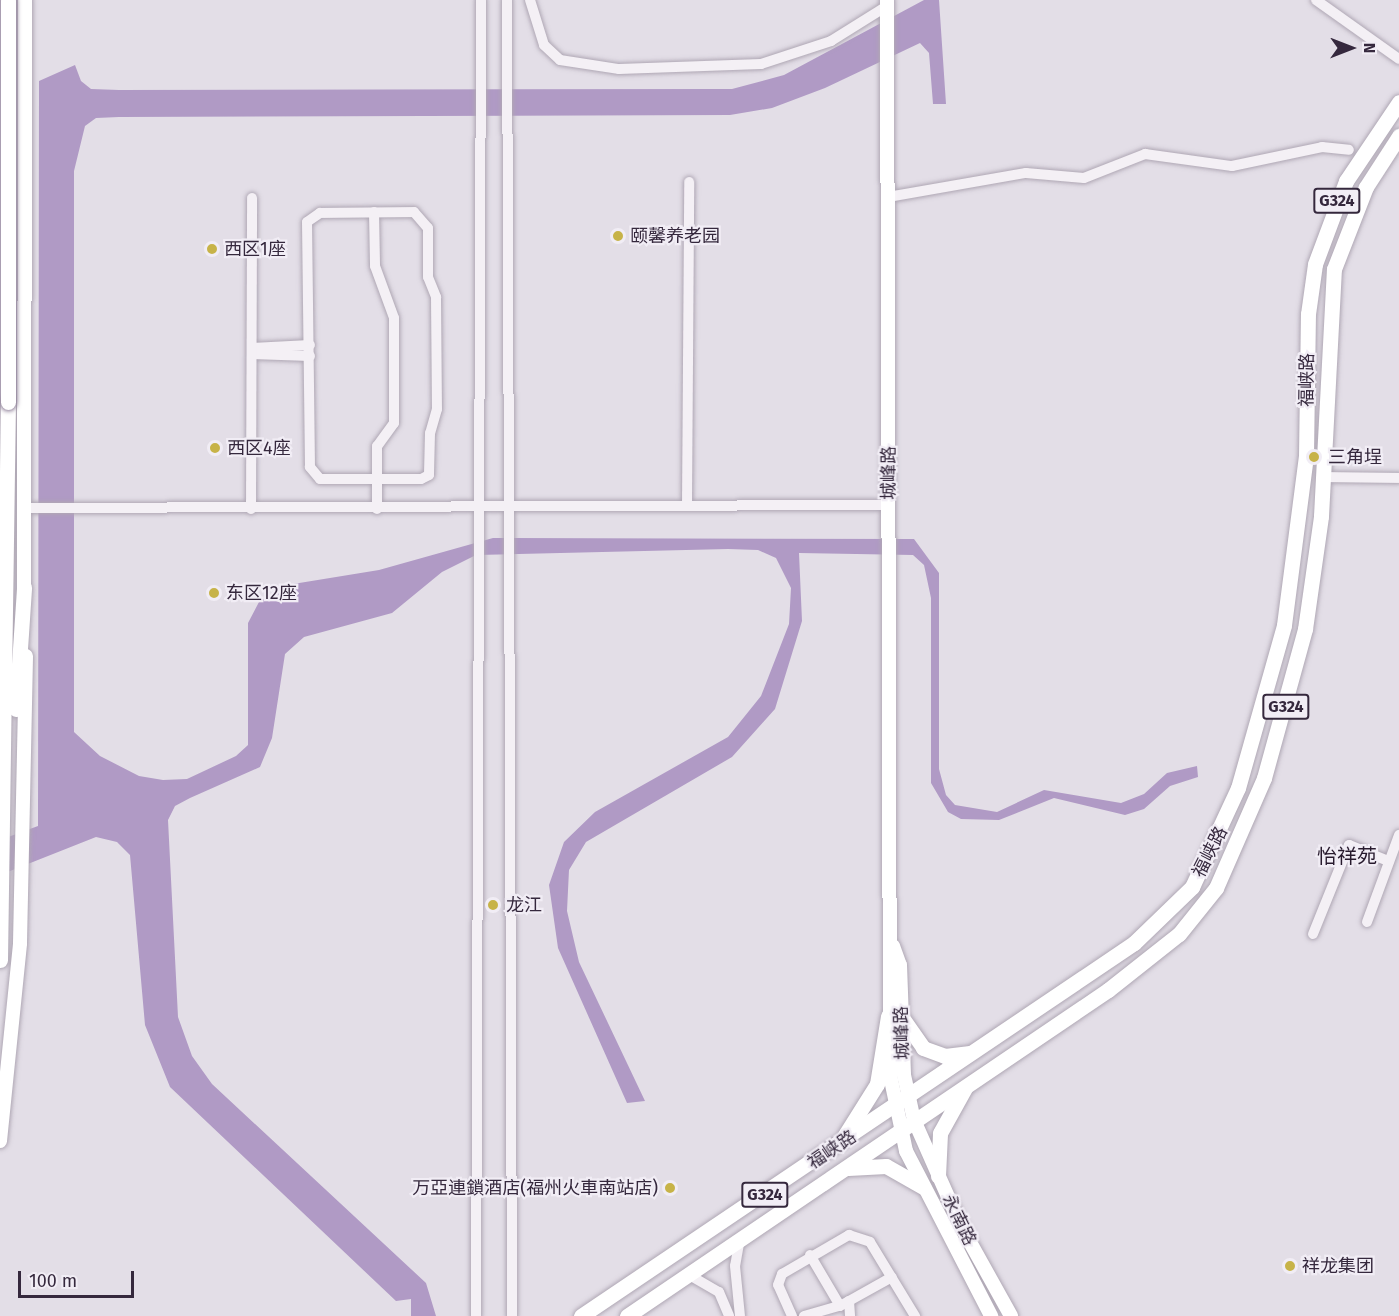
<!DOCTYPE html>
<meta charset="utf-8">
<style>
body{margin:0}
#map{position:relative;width:1399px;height:1316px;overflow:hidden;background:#e3dee7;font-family:"Fira Sans","Noto Sans SC",sans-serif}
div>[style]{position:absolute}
.water>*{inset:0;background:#b09ac5}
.roads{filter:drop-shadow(0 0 2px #afa7b4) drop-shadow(0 0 2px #afa7b4)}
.minor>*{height:10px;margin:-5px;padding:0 5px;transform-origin:5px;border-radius:5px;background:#f4f0f5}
.major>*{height:14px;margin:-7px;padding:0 7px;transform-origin:7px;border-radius:7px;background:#fff}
.highway>*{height:15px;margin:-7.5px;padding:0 7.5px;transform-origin:7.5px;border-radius:7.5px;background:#fff}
.bridges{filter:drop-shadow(0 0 2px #94869d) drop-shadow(0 0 2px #94869d)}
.highway-bridge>*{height:15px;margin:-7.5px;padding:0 7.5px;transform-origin:7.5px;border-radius:7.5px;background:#fff}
.dots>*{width:16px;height:16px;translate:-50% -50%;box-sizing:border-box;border:3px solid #f1edf5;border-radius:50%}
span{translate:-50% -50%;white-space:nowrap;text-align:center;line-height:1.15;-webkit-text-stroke:4.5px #f1edf5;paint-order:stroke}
.shield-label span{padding:2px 4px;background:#f1edf5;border:2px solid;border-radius:4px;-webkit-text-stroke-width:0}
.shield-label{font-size:16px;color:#35283d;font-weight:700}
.poi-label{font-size:18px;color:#35283d}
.left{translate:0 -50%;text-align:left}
.right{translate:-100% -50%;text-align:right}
.street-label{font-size:18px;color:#35283d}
.neighbourhood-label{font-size:20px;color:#271a2d}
.north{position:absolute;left:1321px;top:18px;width:60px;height:60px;-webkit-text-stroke:4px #f1edf5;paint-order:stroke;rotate:90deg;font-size:16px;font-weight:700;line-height:24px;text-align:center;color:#35283d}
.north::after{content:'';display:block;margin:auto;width:21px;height:27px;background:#35283d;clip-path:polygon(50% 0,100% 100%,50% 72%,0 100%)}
.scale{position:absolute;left:18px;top:1271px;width:116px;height:27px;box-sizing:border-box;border:3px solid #35283d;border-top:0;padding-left:8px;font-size:18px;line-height:21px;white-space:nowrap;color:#35283d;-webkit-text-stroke:4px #f1edf5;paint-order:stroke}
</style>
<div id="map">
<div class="water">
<i style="clip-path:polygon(924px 0,939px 0,946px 104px,933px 104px,929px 53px,920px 43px,825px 88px,772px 108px,730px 115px,119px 117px,96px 118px,85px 126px,74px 171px,74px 732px,100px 756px,139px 776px,163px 780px,187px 779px,236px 756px,248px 745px,248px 623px,259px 602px,287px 585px,379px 570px,493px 538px,914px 539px,939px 573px,939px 769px,946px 795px,955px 805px,997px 812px,1044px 790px,1121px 803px,1144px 794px,1167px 773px,1197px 766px,1198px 777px,1170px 786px,1144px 809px,1125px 815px,1054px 798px,999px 820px,961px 819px,948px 812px,931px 783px,931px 598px,924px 565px,913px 555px,799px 553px,802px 621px,775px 709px,732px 757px,586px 842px,569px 870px,567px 911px,579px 962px,645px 1101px,627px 1103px,558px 948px,549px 885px,564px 842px,595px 812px,728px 737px,761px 696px,789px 624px,791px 588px,776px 558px,758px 550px,728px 549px,476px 555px,442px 572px,392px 613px,304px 637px,285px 654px,272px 738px,260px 767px,190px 798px,175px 806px,168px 820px,178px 1017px,192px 1056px,212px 1084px,426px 1283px,436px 1316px,411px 1316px,411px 1299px,396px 1301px,170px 1087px,145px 1025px,130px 855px,117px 842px,96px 837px,0 875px,0 840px,38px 826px,39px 81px,75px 65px,81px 81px,91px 89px,119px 90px,732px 89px,784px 75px)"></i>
</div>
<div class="roads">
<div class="minor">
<i style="left:507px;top:0;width:1316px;rotate:89.78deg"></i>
<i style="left:530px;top:0;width:47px;rotate:72.7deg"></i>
<i style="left:544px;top:45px;width:22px;rotate:43deg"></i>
<i style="left:560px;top:60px;width:60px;rotate:8.7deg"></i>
<i style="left:619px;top:69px;width:142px;rotate:-2deg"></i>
<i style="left:761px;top:64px;width:74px;rotate:-18.2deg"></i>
<i style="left:831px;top:41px;width:66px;rotate:-32deg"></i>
<i style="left:1316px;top:0;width:102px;rotate:35.4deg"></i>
<i style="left:888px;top:197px;width:140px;rotate:-9.9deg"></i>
<i style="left:1026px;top:173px;width:58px;rotate:4.9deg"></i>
<i style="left:1084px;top:178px;width:66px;rotate:-21.5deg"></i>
<i style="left:1145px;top:154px;width:88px;rotate:7.9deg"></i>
<i style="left:1232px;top:166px;width:92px;rotate:-11.9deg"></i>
<i style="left:1322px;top:147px;width:27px;rotate:6deg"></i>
<i style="left:374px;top:212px;width:54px;rotate:88.9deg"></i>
<i style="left:375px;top:266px;width:55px;rotate:69.9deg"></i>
<i style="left:394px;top:318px;width:105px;rotate:90deg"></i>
<i style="left:394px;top:423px;width:29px;rotate:126deg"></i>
<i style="left:377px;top:446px;width:63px;rotate:90deg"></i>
<i style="left:414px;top:212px;width:21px;rotate:49deg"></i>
<i style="left:428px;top:228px;width:49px;rotate:90deg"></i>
<i style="left:428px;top:277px;width:22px;rotate:68deg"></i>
<i style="left:436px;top:297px;width:112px;rotate:89.5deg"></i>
<i style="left:437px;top:409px;width:25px;rotate:106deg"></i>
<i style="left:430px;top:433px;width:42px;rotate:91.4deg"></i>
<i style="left:429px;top:475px;width:9px;rotate:153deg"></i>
<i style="left:421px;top:479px;width:101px;rotate:180deg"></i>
<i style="left:320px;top:479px;width:16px;rotate:-130deg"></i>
<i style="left:310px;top:467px;width:245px;rotate:-90.7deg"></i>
<i style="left:307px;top:222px;width:16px;rotate:-35deg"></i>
<i style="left:320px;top:213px;width:94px;rotate:-0.6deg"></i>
<i style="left:252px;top:348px;width:58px;rotate:-3deg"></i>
<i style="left:252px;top:354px;width:58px;rotate:2deg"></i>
<i style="left:1324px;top:477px;width:75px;rotate:0.8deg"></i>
<i style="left:687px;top:505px;width:323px;rotate:-89.6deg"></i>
<i style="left:25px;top:508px;width:864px;rotate:-0.2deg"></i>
<i style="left:251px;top:509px;width:311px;rotate:-89.8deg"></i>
<i style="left:1367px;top:922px;width:93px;rotate:-69.8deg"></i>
<i style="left:1313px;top:934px;width:96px;rotate:-68deg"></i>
<i style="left:1349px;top:845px;width:42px;rotate:22.3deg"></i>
<i style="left:740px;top:1238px;width:28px;rotate:100deg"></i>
<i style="left:735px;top:1266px;width:50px;rotate:84.3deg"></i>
<i style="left:810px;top:1255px;width:59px;rotate:59.5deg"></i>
<i style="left:840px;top:1306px;width:10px;rotate:-29deg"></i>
<i style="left:849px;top:1301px;width:15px;rotate:86deg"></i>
<i style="left:691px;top:1276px;width:32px;rotate:30deg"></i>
<i style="left:719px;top:1292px;width:26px;rotate:67deg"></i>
<i style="left:849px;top:1301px;width:49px;rotate:-29.2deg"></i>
<i style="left:476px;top:1316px;width:1316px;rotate:-89.78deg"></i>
<i style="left:792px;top:1316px;width:34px;rotate:-114deg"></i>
<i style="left:778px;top:1285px;width:12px;rotate:-70deg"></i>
<i style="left:782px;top:1274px;width:78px;rotate:-30.2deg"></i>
<i style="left:849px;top:1235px;width:22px;rotate:18deg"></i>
<i style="left:870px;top:1242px;width:87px;rotate:58.7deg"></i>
<i style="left:804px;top:1316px;width:37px;rotate:-16deg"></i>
</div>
<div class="major">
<i style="left:887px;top:0;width:1075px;rotate:89.84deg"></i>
<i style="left:890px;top:1075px;width:78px;rotate:78.1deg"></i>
<i style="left:906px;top:1151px;width:186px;rotate:62.7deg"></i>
<i style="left:24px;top:598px;width:598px;rotate:-89.9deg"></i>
<i style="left:893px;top:946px;width:20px;rotate:70deg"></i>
<i style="left:900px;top:965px;width:110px;rotate:87.9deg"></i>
<i style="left:904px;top:1075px;width:46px;rotate:77.5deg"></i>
<i style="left:914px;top:1120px;width:116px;rotate:66.1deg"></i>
<i style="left:961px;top:1226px;width:103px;rotate:60.9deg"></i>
<i style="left:0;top:1141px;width:199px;rotate:-84.2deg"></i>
<i style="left:20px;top:943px;width:287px;rotate:-88.8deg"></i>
</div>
<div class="highway">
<i style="left:16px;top:709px;width:122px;rotate:-86.2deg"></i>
<i style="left:0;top:960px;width:558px;rotate:-89.18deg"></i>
<i style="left:901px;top:1016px;width:39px;rotate:55deg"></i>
<i style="left:923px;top:1048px;width:23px;rotate:20deg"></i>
<i style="left:945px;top:1056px;width:25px;rotate:-7deg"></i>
<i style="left:845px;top:1135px;width:60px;rotate:-57.9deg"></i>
<i style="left:877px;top:1084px;width:69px;rotate:-80.8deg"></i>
<i style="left:848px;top:1168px;width:38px;rotate:-3deg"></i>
<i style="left:886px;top:1166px;width:43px;rotate:29.6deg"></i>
<i style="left:938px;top:1176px;width:43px;rotate:-87.3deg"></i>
<i style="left:940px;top:1133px;width:51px;rotate:-60.9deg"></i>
<i style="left:581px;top:1316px;width:667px;rotate:-34deg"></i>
<i style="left:1134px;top:943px;width:81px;rotate:-44deg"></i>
<i style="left:1192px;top:887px;width:109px;rotate:-65.1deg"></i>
<i style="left:1238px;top:788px;width:169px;rotate:-74.2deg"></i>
<i style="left:1284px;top:625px;width:171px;rotate:-82.6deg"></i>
<i style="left:1306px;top:455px;width:141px;rotate:-89.2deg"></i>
<i style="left:1308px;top:314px;width:50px;rotate:-82deg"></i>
<i style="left:1315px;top:264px;width:89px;rotate:-69.5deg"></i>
<i style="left:1346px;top:181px;width:95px;rotate:-56.1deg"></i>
<i style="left:627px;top:1316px;width:581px;rotate:-34.13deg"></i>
<i style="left:1108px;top:990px;width:90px;rotate:-38.3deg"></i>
<i style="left:1179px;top:934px;width:59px;rotate:-51.2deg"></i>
<i style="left:1216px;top:888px;width:120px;rotate:-66.4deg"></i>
<i style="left:1264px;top:778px;width:155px;rotate:-74.6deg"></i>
<i style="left:1305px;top:629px;width:114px;rotate:-81.9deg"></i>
<i style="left:1321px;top:516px;width:247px;rotate:-87deg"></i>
<i style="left:1334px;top:269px;width:88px;rotate:-68.7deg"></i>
<i style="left:1366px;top:187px;width:61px;rotate:-57.1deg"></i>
</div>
</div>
<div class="bridges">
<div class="highway-bridge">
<i style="left:8px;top:402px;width:402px;rotate:-90deg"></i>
</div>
</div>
<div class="dots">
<i style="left:618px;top:236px;background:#c7b348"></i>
<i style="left:212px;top:249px;background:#c7b348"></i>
<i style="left:215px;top:448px;background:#c7b348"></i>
<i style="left:1314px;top:457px;background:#c7b348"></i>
<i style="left:214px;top:593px;background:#c7b348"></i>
<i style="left:493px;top:905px;background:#c7b348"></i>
<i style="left:670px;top:1188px;background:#c7b348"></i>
<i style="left:1290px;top:1266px;background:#c7b348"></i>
</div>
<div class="shield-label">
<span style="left:1337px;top:201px">G324</span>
<span style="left:1286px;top:707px">G324</span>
<span style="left:765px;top:1195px">G324</span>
</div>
<div class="poi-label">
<span class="left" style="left:630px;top:236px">颐馨养老园</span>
<span class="left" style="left:224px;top:249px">西区1座</span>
<span class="left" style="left:227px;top:448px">西区4座</span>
<span class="left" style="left:1328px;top:457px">三角埕</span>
<span class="left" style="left:226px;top:593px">东区12座</span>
<span class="left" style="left:506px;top:905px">龙江</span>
<span class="right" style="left:658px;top:1188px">万亞連鎖酒店(福州火車南站店)</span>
<span class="left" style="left:1302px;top:1266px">祥龙集团</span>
</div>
<div class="street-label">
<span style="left:1307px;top:380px;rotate:-89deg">福峡路</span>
<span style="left:889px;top:473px;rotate:-90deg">城峰路</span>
<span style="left:1210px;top:852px;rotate:-63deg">福峡路</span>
<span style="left:902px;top:1033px;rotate:-92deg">城峰路</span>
<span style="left:832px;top:1150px;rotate:-34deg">福峡路</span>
<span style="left:959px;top:1220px;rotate:64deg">永南路</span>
</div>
<div class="neighbourhood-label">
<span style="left:1347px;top:856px">怡祥苑</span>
</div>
<div class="north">N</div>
<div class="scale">100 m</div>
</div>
